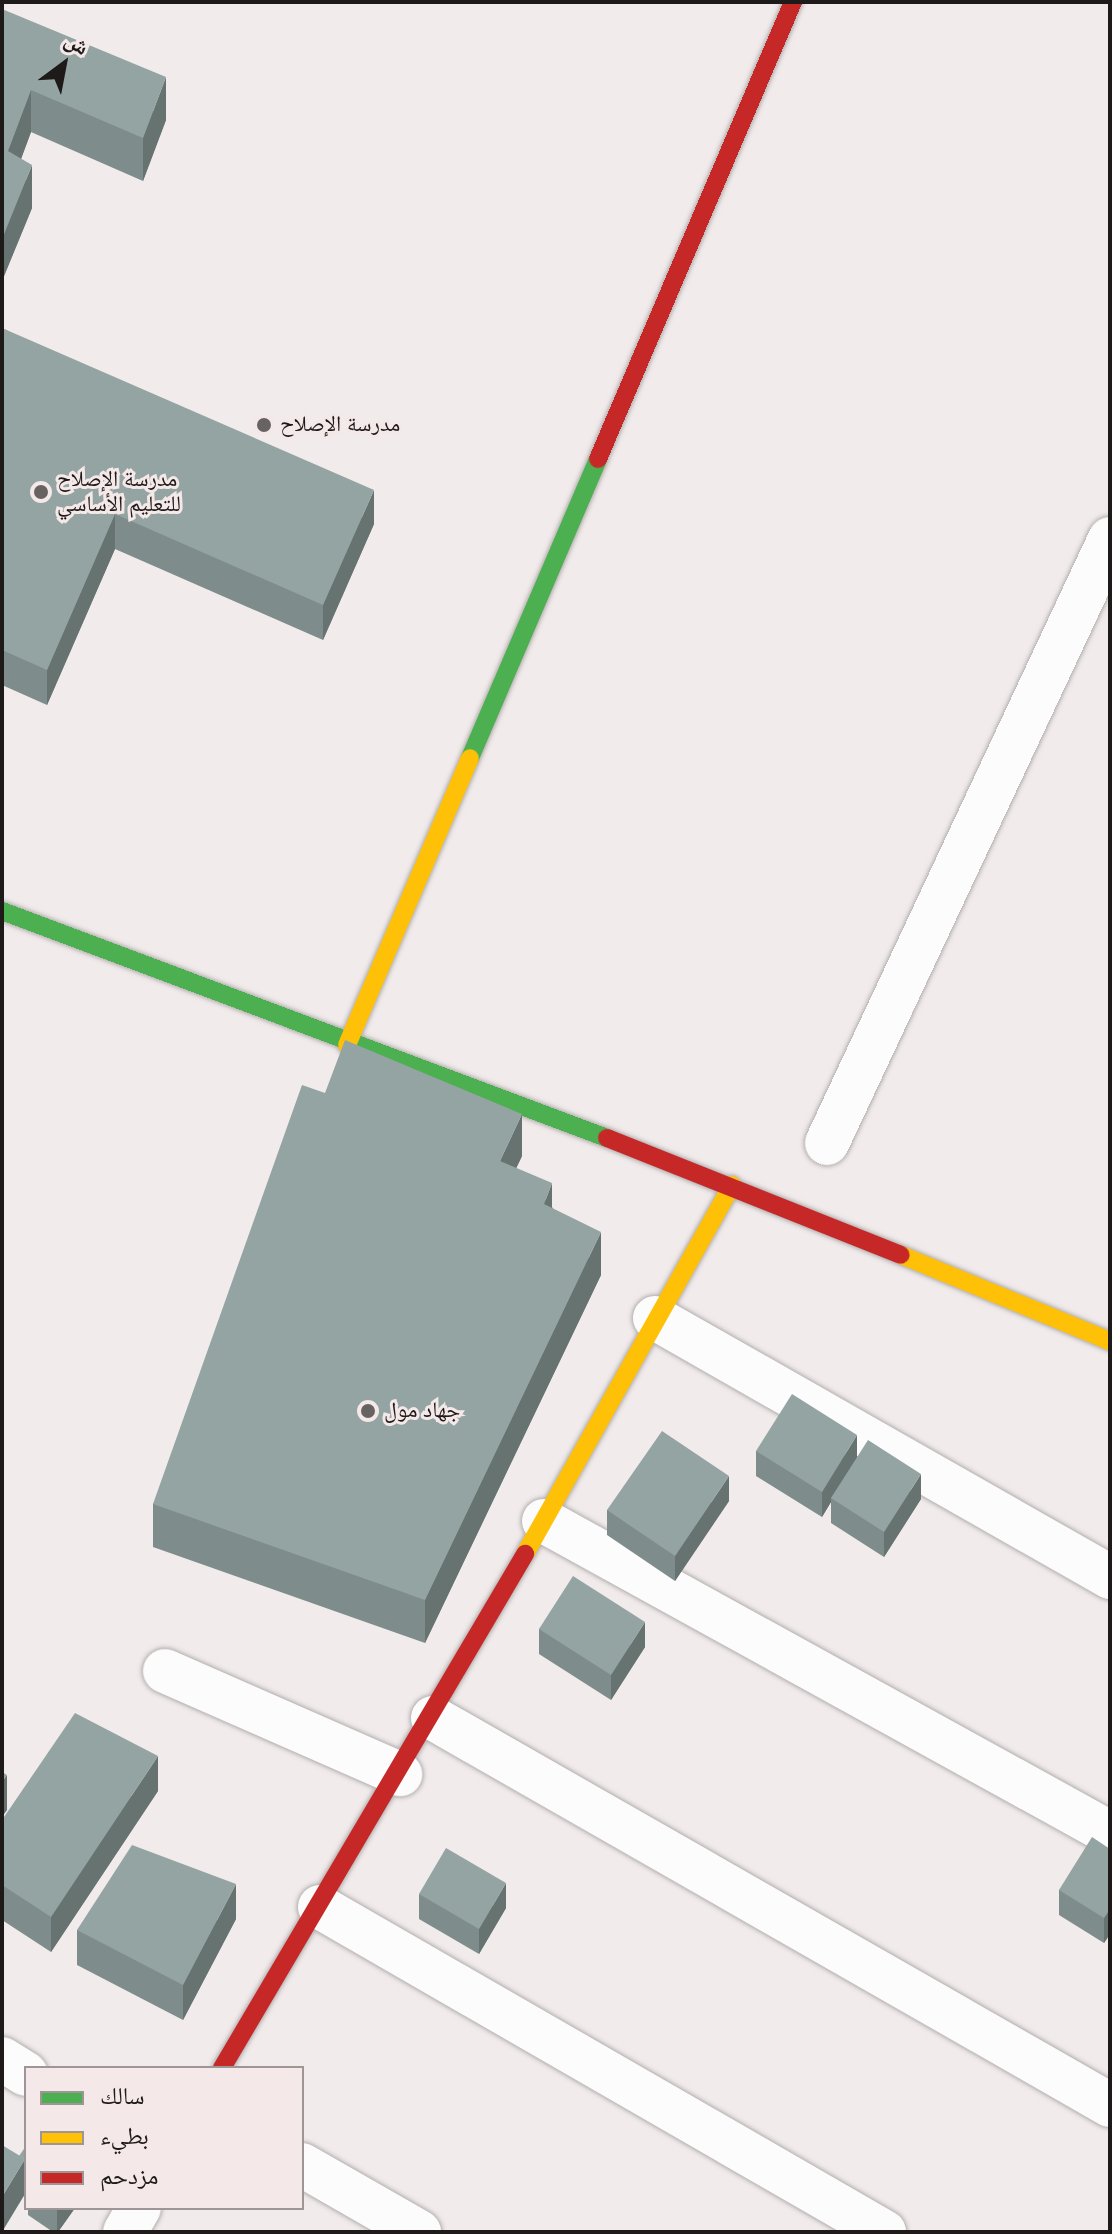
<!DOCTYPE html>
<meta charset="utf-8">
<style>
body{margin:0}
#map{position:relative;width:1112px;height:2234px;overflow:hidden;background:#f1ebeb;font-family:"Nunito Sans","Noto Naskh Arabic",sans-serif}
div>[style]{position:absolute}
.roads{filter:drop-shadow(0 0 2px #b3aeae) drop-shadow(0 0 2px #b3aeae)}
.street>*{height:44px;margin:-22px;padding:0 22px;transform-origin:22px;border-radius:22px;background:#fdfcfc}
.fast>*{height:18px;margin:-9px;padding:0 9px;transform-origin:9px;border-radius:9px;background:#4caf50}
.slow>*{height:18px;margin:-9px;padding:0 9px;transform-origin:9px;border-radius:9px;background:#ffc107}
.jam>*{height:18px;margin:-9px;padding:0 9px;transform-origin:9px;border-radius:9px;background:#c62828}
.wall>*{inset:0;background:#7e8d8b}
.shaded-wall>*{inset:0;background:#677371}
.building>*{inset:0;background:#93a4a2}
.dots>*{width:22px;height:22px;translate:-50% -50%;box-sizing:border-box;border:4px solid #f4e8e8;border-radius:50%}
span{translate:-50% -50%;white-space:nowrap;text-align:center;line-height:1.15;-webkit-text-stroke:6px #f4e8e8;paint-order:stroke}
.poi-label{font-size:22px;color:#1e1a1a}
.left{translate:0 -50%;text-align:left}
.frame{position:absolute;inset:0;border:4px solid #1e1a1a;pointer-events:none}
.legend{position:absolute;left:24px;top:2066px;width:280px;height:144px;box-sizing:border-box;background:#f4e8e8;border:2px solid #9e9696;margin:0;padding:10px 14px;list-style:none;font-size:24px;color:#1e1a1a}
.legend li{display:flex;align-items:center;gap:16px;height:40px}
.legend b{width:40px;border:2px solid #9e9696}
.north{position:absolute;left:24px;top:24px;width:80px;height:80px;-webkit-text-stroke:6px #f4e8e8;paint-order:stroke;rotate:32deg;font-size:22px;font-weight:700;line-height:32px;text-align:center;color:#1e1a1a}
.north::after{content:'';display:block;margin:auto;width:28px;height:36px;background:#1e1a1a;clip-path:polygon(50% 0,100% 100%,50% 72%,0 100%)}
</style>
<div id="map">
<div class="roads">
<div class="street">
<i style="left:827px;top:1143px;width:667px;rotate:-64.89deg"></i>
<i style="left:655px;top:1318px;width:524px;rotate:29.65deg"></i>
<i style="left:544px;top:1521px;width:646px;rotate:28.87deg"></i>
<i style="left:165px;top:1671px;width:257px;rotate:23.7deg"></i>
<i style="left:433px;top:1718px;width:780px;rotate:29.75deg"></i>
<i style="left:320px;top:1907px;width:651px;rotate:29.95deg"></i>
<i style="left:2px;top:2059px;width:28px;rotate:32deg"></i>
<i style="left:302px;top:2165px;width:135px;rotate:29.8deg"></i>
<i style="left:125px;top:2232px;width:28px;rotate:-60deg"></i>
</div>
<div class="fast">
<i style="left:470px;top:758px;width:325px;rotate:-66.8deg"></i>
<i style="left:2px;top:911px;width:646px;rotate:20.57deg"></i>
</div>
<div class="slow">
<i style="left:347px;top:1045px;width:312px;rotate:-66.8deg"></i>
<i style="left:901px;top:1255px;width:226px;rotate:22.4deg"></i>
<i style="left:525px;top:1554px;width:423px;rotate:-60.7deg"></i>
</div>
<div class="jam">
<i style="left:598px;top:459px;width:497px;rotate:-66.9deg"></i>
<i style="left:607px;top:1138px;width:316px;rotate:21.7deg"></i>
<i style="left:222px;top:2068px;width:597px;rotate:-59.48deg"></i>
</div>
</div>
<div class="wall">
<i style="clip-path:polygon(2px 9px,166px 120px,143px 181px,31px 132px,21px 159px,32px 208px,2px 281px)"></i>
<i style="clip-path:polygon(2px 328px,374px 524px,323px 640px,115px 549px,47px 705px,2px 685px)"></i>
<i style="clip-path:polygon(522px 1156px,516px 1168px,552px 1207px,601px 1275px,425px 1643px,153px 1547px,153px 1504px)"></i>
<i style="clip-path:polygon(756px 1451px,857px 1456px,921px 1499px,884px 1557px,831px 1523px,831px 1502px,822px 1517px,756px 1476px)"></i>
<i style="clip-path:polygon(729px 1501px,675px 1581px,607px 1535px,607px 1510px)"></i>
<i style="clip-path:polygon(539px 1629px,645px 1647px,611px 1700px,539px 1654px)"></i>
<i style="clip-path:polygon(158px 1791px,51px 1952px,2px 1920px,2px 1820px)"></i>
<i style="clip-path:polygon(1110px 1849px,1110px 1934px,1104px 1943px,1059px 1915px,1059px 1890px)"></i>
<i style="clip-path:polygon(419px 1894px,506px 1908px,479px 1954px,419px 1919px)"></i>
<i style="clip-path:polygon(236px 1919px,183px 2020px,77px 1965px,77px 1930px)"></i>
<i style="clip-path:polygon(28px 2208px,75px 2208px,58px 2232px,53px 2232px,28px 2215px)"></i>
</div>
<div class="shaded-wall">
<i style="clip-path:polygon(166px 77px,166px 120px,143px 181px,143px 138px)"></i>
<i style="clip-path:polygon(31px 90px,31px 132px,8px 194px,8px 151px)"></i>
<i style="clip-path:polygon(32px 165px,32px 208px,2px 281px,2px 239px)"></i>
<i style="clip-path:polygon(374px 490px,374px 524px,323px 640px,323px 605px)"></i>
<i style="clip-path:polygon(115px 514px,115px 549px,47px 705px,47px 670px)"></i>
<i style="clip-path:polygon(522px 1114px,522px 1156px,500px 1203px,500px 1161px)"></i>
<i style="clip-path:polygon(552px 1183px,552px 1226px,544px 1204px)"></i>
<i style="clip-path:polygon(601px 1232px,601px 1275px,425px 1643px,425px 1600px)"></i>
<i style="clip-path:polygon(857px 1435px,857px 1460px,831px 1498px,831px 1502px,822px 1517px,822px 1492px)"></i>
<i style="clip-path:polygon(921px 1474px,921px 1499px,884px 1557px,884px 1532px)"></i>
<i style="clip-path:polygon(729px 1476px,729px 1501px,675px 1581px,675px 1556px)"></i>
<i style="clip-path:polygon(645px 1622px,645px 1647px,611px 1700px,611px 1675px)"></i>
<i style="clip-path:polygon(158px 1756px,158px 1791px,51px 1952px,51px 1917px)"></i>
<i style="clip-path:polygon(7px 1775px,7px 1810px,2px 1817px,2px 1782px)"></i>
<i style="clip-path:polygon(506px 1883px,506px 1908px,479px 1954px,479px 1929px)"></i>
<i style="clip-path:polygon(236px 1884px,236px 1919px,183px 2020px,183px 1985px)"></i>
<i style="clip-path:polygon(1110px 1909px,1110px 1934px,1104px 1943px,1104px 1918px)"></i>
<i style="clip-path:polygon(25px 2159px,25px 2194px,2px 2232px,2px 2197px)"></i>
<i style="clip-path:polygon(58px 2208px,75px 2208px,58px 2232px,57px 2232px,57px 2210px)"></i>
</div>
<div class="building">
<i style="clip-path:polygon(2px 9px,166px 77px,143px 138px,31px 90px,8px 151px,32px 165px,2px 239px)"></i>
<i style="clip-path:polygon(2px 328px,374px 490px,323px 605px,115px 514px,47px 670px,2px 650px)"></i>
<i style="clip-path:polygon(345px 1040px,522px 1114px,500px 1161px,552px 1183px,544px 1204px,601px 1232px,425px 1600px,153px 1504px,302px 1085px,325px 1093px)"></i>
<i style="clip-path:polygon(792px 1394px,857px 1435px,822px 1492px,756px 1451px)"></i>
<i style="clip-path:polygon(662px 1431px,729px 1476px,675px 1556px,607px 1510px)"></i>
<i style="clip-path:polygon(868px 1440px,921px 1474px,884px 1532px,831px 1498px)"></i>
<i style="clip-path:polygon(573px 1576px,645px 1622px,611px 1675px,539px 1629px)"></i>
<i style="clip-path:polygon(75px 1713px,158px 1756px,51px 1917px,2px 1885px,2px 1820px)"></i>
<i style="clip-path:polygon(2px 1772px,7px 1775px,2px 1782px)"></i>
<i style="clip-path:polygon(1092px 1837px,1110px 1849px,1110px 1909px,1104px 1918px,1059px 1890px)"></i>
<i style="clip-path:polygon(132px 1845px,236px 1884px,183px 1985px,77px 1930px)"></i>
<i style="clip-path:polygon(446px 1848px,506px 1883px,479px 1929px,419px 1894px)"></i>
<i style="clip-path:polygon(2px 2145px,25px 2159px,2px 2197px)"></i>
<i style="clip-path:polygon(26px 2146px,26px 2166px,25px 2159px,19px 2156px)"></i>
</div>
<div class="dots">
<i style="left:264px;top:425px;background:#686363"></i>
<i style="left:41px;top:492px;background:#686363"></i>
<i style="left:368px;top:1411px;background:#686363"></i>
</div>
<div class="poi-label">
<span class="left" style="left:280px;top:425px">مدرسة الإصلاح</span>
<span class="left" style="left:57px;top:492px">مدرسة الإصلاح<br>للتعليم الأساسي</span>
<span class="left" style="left:384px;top:1411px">جهاد مول</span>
</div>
<div class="frame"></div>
<ul class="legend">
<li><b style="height:10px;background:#4caf50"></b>سالك</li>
<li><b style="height:10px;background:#ffc107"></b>بطيء</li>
<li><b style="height:10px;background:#c62828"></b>مزدحم</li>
</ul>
<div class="north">ش</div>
</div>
